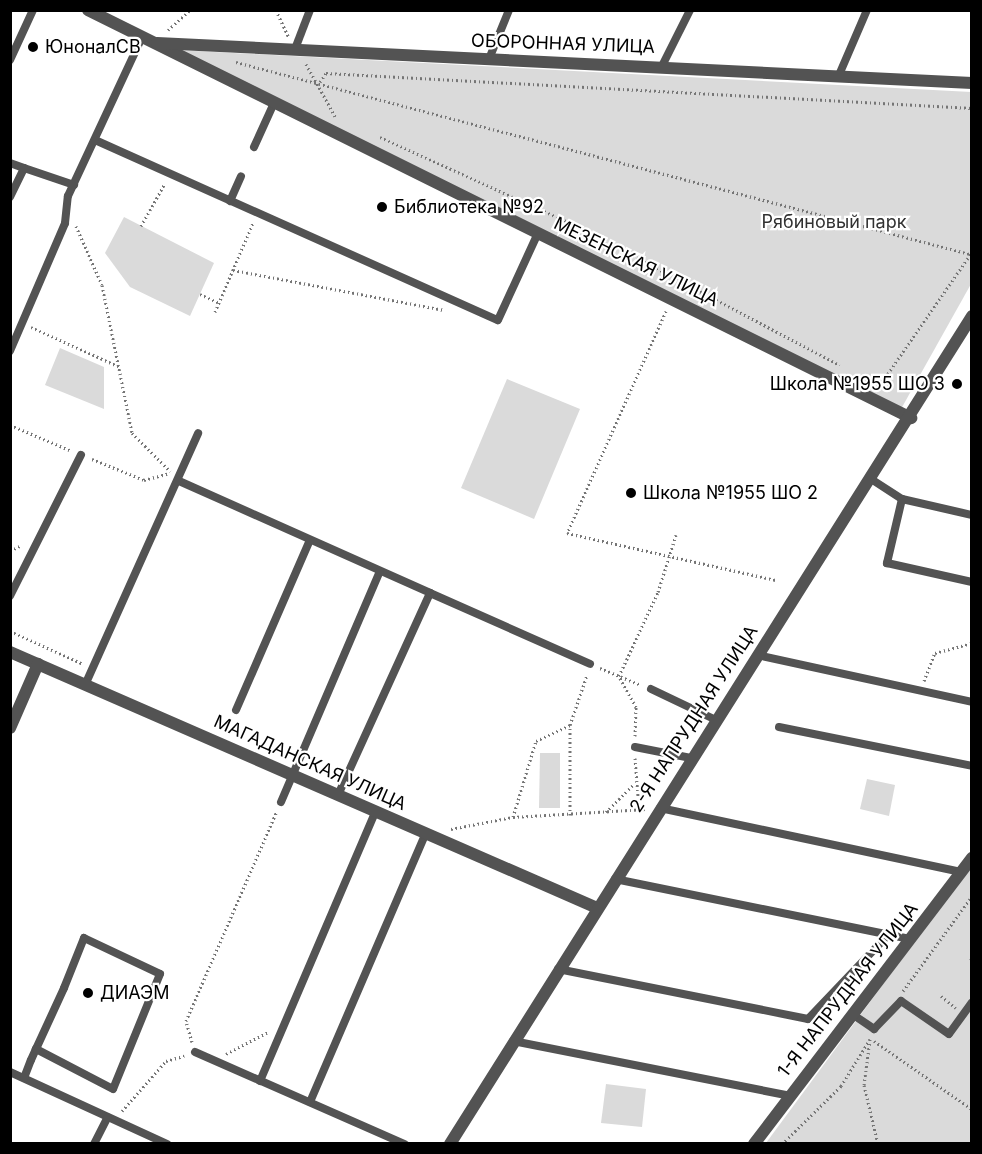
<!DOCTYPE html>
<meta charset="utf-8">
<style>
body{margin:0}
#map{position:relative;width:982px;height:1154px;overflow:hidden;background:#fff;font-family:Inter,sans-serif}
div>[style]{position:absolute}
.green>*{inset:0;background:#dadada}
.path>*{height:3px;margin-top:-1.5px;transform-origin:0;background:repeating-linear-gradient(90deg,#757575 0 1.5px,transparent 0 4.5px)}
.lane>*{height:8px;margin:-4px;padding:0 4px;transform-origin:4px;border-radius:4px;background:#535353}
.street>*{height:12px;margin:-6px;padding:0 6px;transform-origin:6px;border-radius:6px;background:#535353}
.dots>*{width:16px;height:16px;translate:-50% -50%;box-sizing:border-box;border:3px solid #fff;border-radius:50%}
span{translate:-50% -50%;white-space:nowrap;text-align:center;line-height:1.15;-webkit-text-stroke:4.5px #fff;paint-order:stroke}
.street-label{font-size:18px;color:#000}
.poi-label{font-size:18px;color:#000}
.left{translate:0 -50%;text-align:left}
.right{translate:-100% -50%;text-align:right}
.park-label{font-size:18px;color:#313131}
.frame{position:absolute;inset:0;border:12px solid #000;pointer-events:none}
</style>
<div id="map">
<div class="green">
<i style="clip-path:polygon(178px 50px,971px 92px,971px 284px,901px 409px)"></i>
<i style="clip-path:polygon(124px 217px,214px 263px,190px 316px,130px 287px,105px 253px)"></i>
<i style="clip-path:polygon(60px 348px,104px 367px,104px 409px,45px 385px)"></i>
<i style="clip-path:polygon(507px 379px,580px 409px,534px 519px,461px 488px)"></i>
<i style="clip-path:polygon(540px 753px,560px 753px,560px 808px,539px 808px)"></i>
<i style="clip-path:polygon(867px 779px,895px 785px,889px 816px,860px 809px)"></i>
<i style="clip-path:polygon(971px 865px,971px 1143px,766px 1143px)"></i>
<i style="clip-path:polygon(606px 1084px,646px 1089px,642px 1127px,601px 1123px)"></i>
</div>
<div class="path">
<i style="left:276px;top:10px;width:29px;rotate:65deg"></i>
<i style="left:168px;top:30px;width:30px;rotate:-42deg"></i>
<i style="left:236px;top:62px;width:759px;rotate:14.66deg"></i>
<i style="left:306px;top:64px;width:60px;rotate:60.9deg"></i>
<i style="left:320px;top:82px;width:11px;rotate:-56deg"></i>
<i style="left:326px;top:73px;width:647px;rotate:3.1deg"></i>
<i style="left:380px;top:137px;width:216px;rotate:24.3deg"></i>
<i style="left:577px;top:226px;width:297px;rotate:27.9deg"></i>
<i style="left:76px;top:226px;width:64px;rotate:66.2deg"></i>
<i style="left:102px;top:285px;width:151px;rotate:78.5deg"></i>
<i style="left:132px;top:433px;width:54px;rotate:45deg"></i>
<i style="left:141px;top:226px;width:49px;rotate:-60.8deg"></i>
<i style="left:233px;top:270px;width:215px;rotate:10.7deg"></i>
<i style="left:200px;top:294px;width:21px;rotate:25deg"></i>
<i style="left:666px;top:311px;width:243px;rotate:114deg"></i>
<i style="left:567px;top:533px;width:214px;rotate:12.7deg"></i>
<i style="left:215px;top:312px;width:97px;rotate:-66.9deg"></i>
<i style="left:31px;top:327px;width:98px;rotate:24.2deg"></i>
<i style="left:880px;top:385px;width:162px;rotate:-55.3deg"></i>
<i style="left:10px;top:425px;width:67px;rotate:22.8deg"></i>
<i style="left:92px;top:459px;width:56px;rotate:22deg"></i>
<i style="left:144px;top:480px;width:24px;rotate:-15deg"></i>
<i style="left:10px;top:551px;width:13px;rotate:-27deg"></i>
<i style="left:10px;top:631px;width:80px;rotate:24.3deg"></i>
<i style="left:600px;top:668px;width:44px;rotate:22.5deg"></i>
<i style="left:924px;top:681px;width:30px;rotate:-69deg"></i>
<i style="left:935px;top:653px;width:38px;rotate:-15deg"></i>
<i style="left:635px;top:736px;width:29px;rotate:-88deg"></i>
<i style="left:636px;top:707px;width:35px;rotate:-119deg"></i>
<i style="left:619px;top:676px;width:93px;rotate:-65.1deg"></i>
<i style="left:658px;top:592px;width:60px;rotate:-72.5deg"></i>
<i style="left:635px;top:758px;width:51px;rotate:85.5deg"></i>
<i style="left:606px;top:812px;width:40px;rotate:-45deg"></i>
<i style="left:570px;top:815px;width:90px;rotate:-90deg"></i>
<i style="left:513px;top:817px;width:133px;rotate:-3.4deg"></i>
<i style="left:451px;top:829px;width:63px;rotate:-11deg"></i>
<i style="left:513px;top:817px;width:79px;rotate:-73.2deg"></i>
<i style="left:536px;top:741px;width:38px;rotate:-25deg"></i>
<i style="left:570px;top:725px;width:53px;rotate:-71.2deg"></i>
<i style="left:970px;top:958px;width:2px;rotate:27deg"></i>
<i style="left:903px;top:991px;width:117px;rotate:-54deg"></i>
<i style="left:941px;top:996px;width:19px;rotate:39deg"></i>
<i style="left:870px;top:1039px;width:46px;rotate:97.4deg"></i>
<i style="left:864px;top:1085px;width:61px;rotate:76.7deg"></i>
<i style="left:874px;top:1041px;width:119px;rotate:34.8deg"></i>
<i style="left:192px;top:1042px;width:22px;rotate:-106deg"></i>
<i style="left:186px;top:1021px;width:227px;rotate:-66.6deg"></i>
<i style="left:226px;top:1054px;width:47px;rotate:-27.6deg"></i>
<i style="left:122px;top:1111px;width:67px;rotate:-48.7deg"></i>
<i style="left:166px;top:1061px;width:19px;rotate:-16deg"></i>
<i style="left:782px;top:1144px;width:83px;rotate:-44.5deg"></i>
<i style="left:841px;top:1086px;width:55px;rotate:-58.3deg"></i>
</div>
<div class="lane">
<i style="left:295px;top:49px;width:42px;rotate:-69deg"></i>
<i style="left:489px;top:59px;width:53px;rotate:-67.8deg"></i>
<i style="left:10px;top:60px;width:55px;rotate:-65.3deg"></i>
<i style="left:662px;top:66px;width:63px;rotate:-63.4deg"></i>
<i style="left:839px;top:75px;width:71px;rotate:-66.7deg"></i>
<i style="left:95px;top:140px;width:441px;rotate:24.1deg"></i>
<i style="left:498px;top:320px;width:96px;rotate:-65.3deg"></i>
<i style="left:254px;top:147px;width:48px;rotate:-65.6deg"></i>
<i style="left:10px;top:163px;width:15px;rotate:20deg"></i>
<i style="left:10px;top:197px;width:32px;rotate:-64deg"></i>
<i style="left:24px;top:168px;width:53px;rotate:18.8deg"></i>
<i style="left:230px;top:201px;width:27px;rotate:-66deg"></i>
<i style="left:10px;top:351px;width:139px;rotate:-66.7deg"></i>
<i style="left:65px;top:223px;width:27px;rotate:-84deg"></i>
<i style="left:68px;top:196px;width:175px;rotate:-65deg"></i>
<i style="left:871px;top:479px;width:37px;rotate:33deg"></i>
<i style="left:902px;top:499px;width:72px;rotate:12.9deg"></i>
<i style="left:179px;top:481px;width:275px;rotate:24deg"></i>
<i style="left:902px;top:499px;width:66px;rotate:103.2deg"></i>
<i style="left:887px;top:563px;width:87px;rotate:12.6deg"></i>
<i style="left:10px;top:596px;width:158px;rotate:-63.3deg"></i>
<i style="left:757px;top:655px;width:220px;rotate:12.3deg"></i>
<i style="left:85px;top:685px;width:276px;rotate:-65.8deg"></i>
<i style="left:651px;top:689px;width:72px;rotate:25.5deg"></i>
<i style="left:236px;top:710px;width:185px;rotate:-66.5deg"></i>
<i style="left:779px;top:727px;width:197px;rotate:11.4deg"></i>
<i style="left:635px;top:747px;width:57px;rotate:11.1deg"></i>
<i style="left:338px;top:795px;width:222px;rotate:-65.5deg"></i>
<i style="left:430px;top:593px;width:175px;rotate:23.9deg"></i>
<i style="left:281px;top:802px;width:251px;rotate:-66.8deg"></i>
<i style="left:660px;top:808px;width:309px;rotate:12deg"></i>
<i style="left:615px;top:879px;width:301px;rotate:11.5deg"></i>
<i style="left:558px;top:969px;width:255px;rotate:11.3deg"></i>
<i style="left:808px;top:1019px;width:115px;rotate:-46.4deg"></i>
<i style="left:852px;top:1014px;width:27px;rotate:34deg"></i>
<i style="left:874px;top:1029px;width:39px;rotate:-46deg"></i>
<i style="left:901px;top:1001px;width:58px;rotate:34.5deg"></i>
<i style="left:949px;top:1034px;width:39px;rotate:-54deg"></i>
<i style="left:513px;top:1041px;width:282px;rotate:11.2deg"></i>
<i style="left:195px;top:1052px;width:229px;rotate:23.7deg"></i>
<i style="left:10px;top:1072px;width:173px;rotate:24.6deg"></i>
<i style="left:24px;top:1078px;width:19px;rotate:-69deg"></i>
<i style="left:31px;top:1060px;width:12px;rotate:-66deg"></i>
<i style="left:36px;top:1049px;width:67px;rotate:-65.3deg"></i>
<i style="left:64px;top:988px;width:54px;rotate:-68.2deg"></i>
<i style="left:84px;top:938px;width:84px;rotate:25.3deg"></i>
<i style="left:160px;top:974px;width:124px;rotate:112.2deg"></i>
<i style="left:113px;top:1089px;width:87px;rotate:-152.5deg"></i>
<i style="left:260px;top:1081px;width:294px;rotate:-66.8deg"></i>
<i style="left:310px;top:1102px;width:293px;rotate:-66.7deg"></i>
<i style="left:94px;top:1144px;width:30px;rotate:-63deg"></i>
</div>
<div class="street">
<i style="left:88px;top:10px;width:919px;rotate:26.37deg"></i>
<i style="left:157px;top:43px;width:816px;rotate:2.81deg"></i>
<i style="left:10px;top:652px;width:638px;rotate:23.55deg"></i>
<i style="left:10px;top:728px;width:70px;rotate:-66.4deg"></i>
<i style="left:450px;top:1144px;width:979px;rotate:-57.77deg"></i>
<i style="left:754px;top:1144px;width:360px;rotate:-52.7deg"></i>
</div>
<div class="dots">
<i style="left:33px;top:47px;background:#000"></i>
<i style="left:382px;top:207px;background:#000"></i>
<i style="left:957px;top:384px;background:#000"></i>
<i style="left:631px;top:493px;background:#000"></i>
<i style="left:88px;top:993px;background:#000"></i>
</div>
<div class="street-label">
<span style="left:563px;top:44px;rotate:2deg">ОБОРОННАЯ УЛИЦА</span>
<span style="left:636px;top:262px;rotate:26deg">МЕЗЕНСКАЯ УЛИЦА</span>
<span style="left:694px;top:719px;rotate:-57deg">2-Я НАПРУДНАЯ УЛИЦА</span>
<span style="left:310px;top:763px;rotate:24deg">МАГАДАНСКАЯ УЛИЦА</span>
<span style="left:848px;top:990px;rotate:-52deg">1-Я НАПРУДНАЯ УЛИЦА</span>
</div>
<div class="poi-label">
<span class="left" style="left:45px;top:47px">ЮноналСВ</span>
<span class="left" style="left:394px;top:207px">Библиотека №92</span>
<span class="right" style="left:945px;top:384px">Школа №1955 ШО 3</span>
<span class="left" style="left:643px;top:493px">Школа №1955 ШО 2</span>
<span class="left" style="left:100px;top:993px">ДИАЭМ</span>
</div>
<div class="park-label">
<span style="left:834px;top:222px">Рябиновый парк</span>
</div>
<div class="frame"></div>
</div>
